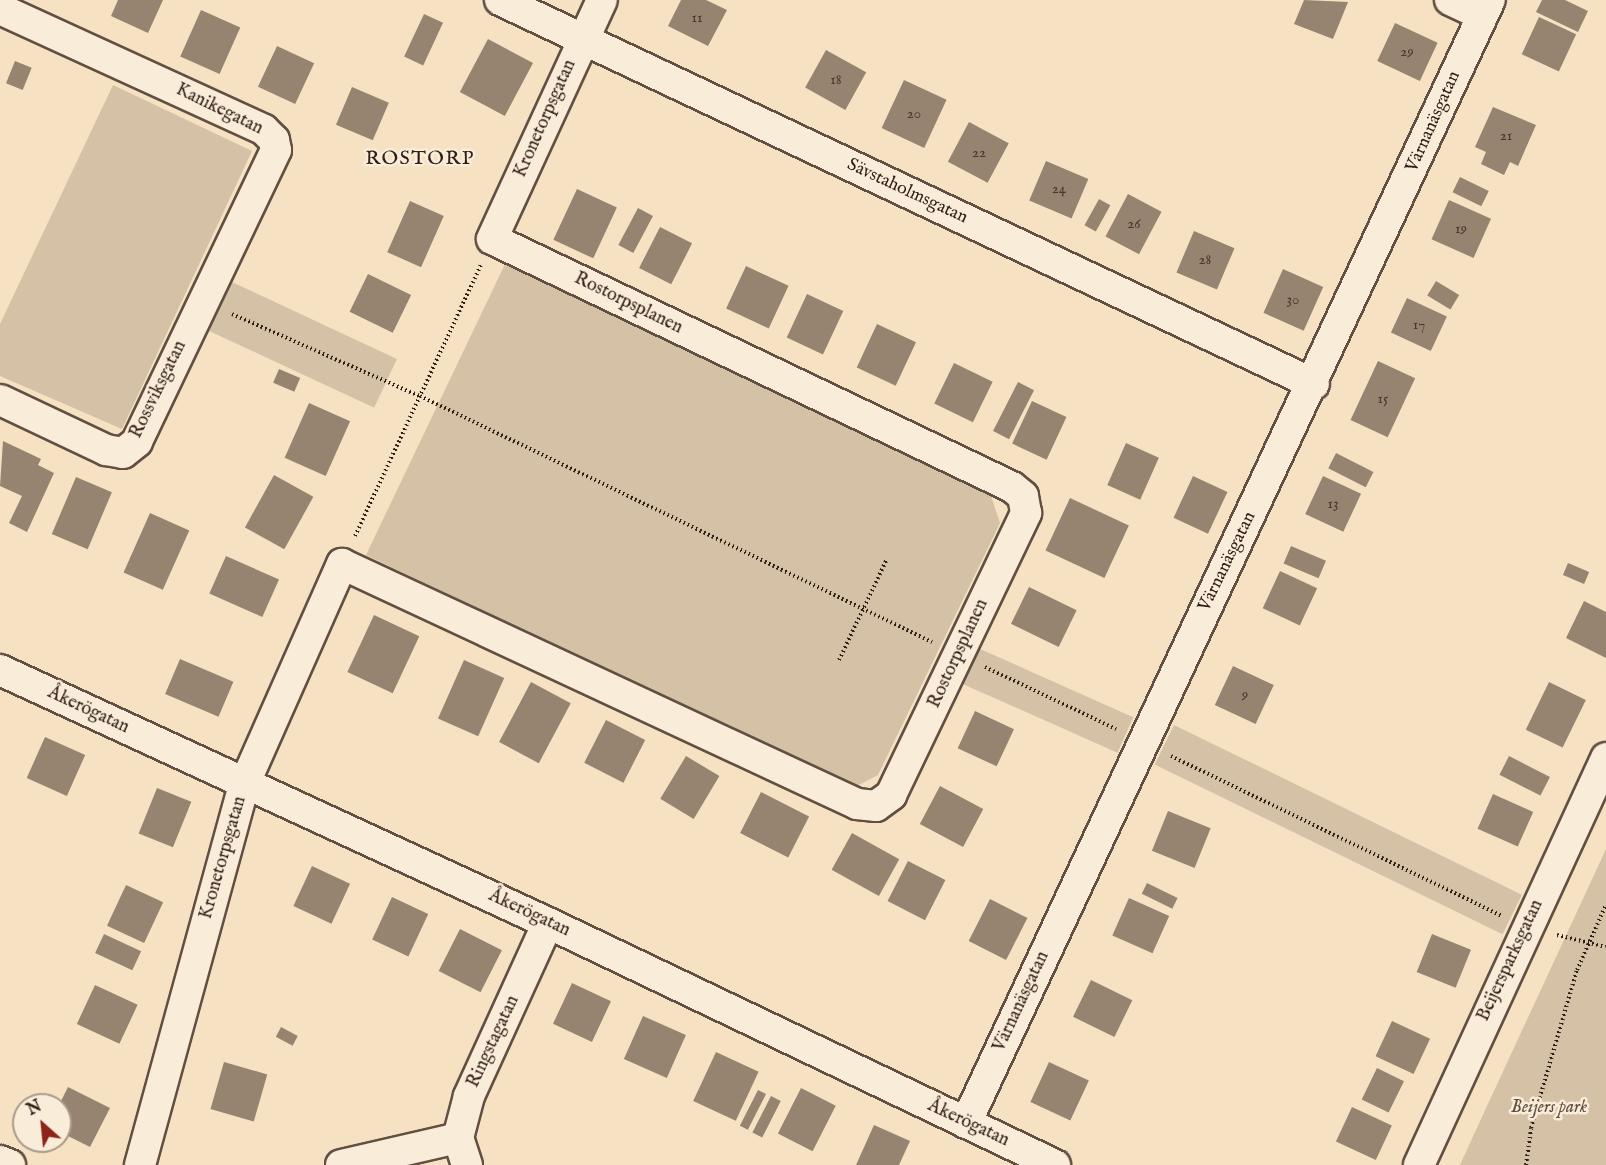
<!DOCTYPE html>
<html>
<head>
<meta charset="utf-8">
<style>
  body { margin:0 }
  #map { position:relative; width:1606px; height:1165px; overflow:hidden; background:#f6e2c3; font-family:"IM FELL English",serif }
  div>[style] { position:absolute }
  .green>* { inset:0; background:#d4c1a6; transform-origin:0 0 }
  .building>* { inset:0; background:#978470; transform-origin:0 0 }
  .path>* { height:4px; margin-top:-2px; transform-origin:0; background:repeating-linear-gradient(90deg,#301e16 0 1.5px,transparent 0 4.5px) }
  .roads { filter:drop-shadow(2px 0 #624f41) drop-shadow(-2px 0 #624f41) drop-shadow(0 2px #624f41) drop-shadow(0 -2px #624f41) }
  .minor>* { height:30px; margin:-15px; padding:0 15px; transform-origin:15px; border-radius:15px; background:#f9ecd8 }
  span { translate:-50% -50%; white-space:nowrap; text-align:center; line-height:1.15; -webkit-text-stroke:5px #f9ecd8; paint-order:stroke }
  .number-label { font-size:15px; color:#4a382c }
  .number-label span { -webkit-text-stroke-width:0 }
  .street-label { font-size:18px; color:#301e16 }
  .park-label { font-size:18px; color:#614f41; font-style:italic }
  .neighbourhood-label { font-size:20px; color:#301e16; letter-spacing:1.5px }
  .north { position:absolute; left:12px; top:1093px; width:60px; height:60px; box-sizing:border-box; background:#f9ecd8; border:2px solid #a99a8a; border-radius:50%; rotate:333deg; font-size:16px; font-weight:700; line-height:24px; text-align:center; color:#301e16 }
  .north::after { content:''; display:block; margin:auto; width:21px; height:27px; background:#8f2418; clip-path:polygon(50% 0,100% 100%,50% 72%,0 100%) }
</style>
</head>
<body>
<div id="map">
  <div class="green">
    <div style="clip-path:polygon(113px 85px,252px 151px,122px 429px,0 376px,0 324px)"></div>
    <div style="clip-path:polygon(507px 260px,988px 487px,1000px 523px,878px 775px,853px 788px,366px 555px)"></div>
    <div style="left:232px;top:282px;width:182px;height:54px;rotate:25deg"></div>
    <div style="left:978px;top:648px;width:170px;height:39px;rotate:24deg"></div>
    <div style="left:1174px;top:725px;width:387px;height:44px;rotate:26deg"></div>
    <div style="clip-path:polygon(1606px 849px,1606px 1165px,1460px 1165px,1475px 1132px)"></div>
  </div>
  <div class="building">
    <div style="clip-path:polygon(118px 0,163px 0,148px 33px,111px 16px)"></div>
    <div style="clip-path:polygon(681px 0,706px 0,727px 10px,708px 46px,668px 26px)"></div>
    <div style="clip-path:polygon(1304px 0,1348px 2px,1333px 39px,1294px 24px)"></div>
    <div style="clip-path:polygon(1542px 0,1565px 0,1588px 11px,1578px 32px,1536px 12px)"></div>
    <div style="left:201px;top:10px;width:43px;height:51px;rotate:24deg"></div>
    <div style="left:424px;top:14px;width:21px;height:47px;rotate:25deg"></div>
    <div style="left:1539px;top:17px;width:41px;height:41px;rotate:25deg"></div>
    <div style="left:1395px;top:23px;width:47px;height:42px;rotate:25deg"></div>
    <div style="left:488px;top:39px;width:51px;height:60px;rotate:28deg"></div>
    <div style="left:277px;top:46px;width:41px;height:45px;rotate:25deg"></div>
    <div style="left:826px;top:50px;width:46px;height:43px;rotate:29deg"></div>
    <div style="left:15px;top:61px;width:18px;height:24px;rotate:22deg"></div>
    <div style="left:904px;top:80px;width:47px;height:53px;rotate:25deg"></div>
    <div style="left:352px;top:87px;width:40px;height:41px;rotate:23deg"></div>
    <div style="clip-path:polygon(1493px 107px,1536px 125px,1518px 166px,1510px 162px,1504px 175px,1481px 164px,1486px 152px,1475px 147px)"></div>
    <div style="left:969px;top:122px;width:45px;height:45px;rotate:28deg"></div>
    <div style="left:1046px;top:161px;width:46px;height:43px;rotate:23deg"></div>
    <div style="left:1460px;top:177px;width:32px;height:17px;rotate:26deg"></div>
    <div style="left:577px;top:189px;width:44px;height:56px;rotate:25deg"></div>
    <div style="left:1128px;top:194px;width:38px;height:48px;rotate:28deg"></div>
    <div style="left:1099px;top:199px;width:13px;height:30px;rotate:29deg"></div>
    <div style="left:1449px;top:200px;width:46px;height:43px;rotate:24deg"></div>
    <div style="left:410px;top:201px;width:37px;height:56px;rotate:24deg"></div>
    <div style="left:638px;top:208px;width:17px;height:42px;rotate:28deg"></div>
    <div style="left:660px;top:227px;width:36px;height:46px;rotate:27deg"></div>
    <div style="left:1194px;top:231px;width:44px;height:45px;rotate:23deg"></div>
    <div style="left:746px;top:266px;width:47px;height:47px;rotate:25deg"></div>
    <div style="left:1283px;top:269px;width:44px;height:48px;rotate:24deg"></div>
    <div style="left:368px;top:274px;width:48px;height:42px;rotate:26deg"></div>
    <div style="left:1436px;top:281px;width:27px;height:17px;rotate:31deg"></div>
    <div style="left:807px;top:294px;width:40px;height:48px;rotate:25deg"></div>
    <div style="left:1407px;top:298px;width:44px;height:38px;rotate:25deg"></div>
    <div style="left:877px;top:324px;width:43px;height:48px;rotate:25deg"></div>
    <div style="left:1378px;top:361px;width:41px;height:65px;rotate:25deg"></div>
    <div style="left:954px;top:363px;width:43px;height:45px;rotate:26deg"></div>
    <div style="left:279px;top:369px;width:23px;height:15px;rotate:23deg"></div>
    <div style="left:1018px;top:382px;width:18px;height:55px;rotate:27deg"></div>
    <div style="left:1032px;top:401px;width:38px;height:47px;rotate:25deg"></div>
    <div style="left:309px;top:403px;width:45px;height:60px;rotate:24deg"></div>
    <div style="clip-path:polygon(3px 441px,41px 459px,38px 465px,54px 473px,27px 532px,9px 523px,22px 496px,0 486px)"></div>
    <div style="left:1126px;top:443px;width:36px;height:46px;rotate:24deg"></div>
    <div style="left:1336px;top:453px;width:42px;height:17px;rotate:27deg"></div>
    <div style="left:274px;top:475px;width:45px;height:60px;rotate:29deg"></div>
    <div style="left:1193px;top:476px;width:38px;height:46px;rotate:25deg"></div>
    <div style="left:1323px;top:476px;width:42px;height:42px;rotate:25deg"></div>
    <div style="left:76px;top:477px;width:39px;height:62px;rotate:23deg"></div>
    <div style="left:1070px;top:498px;width:65px;height:58px;rotate:25deg"></div>
    <div style="left:150px;top:513px;width:43px;height:65px;rotate:24deg"></div>
    <div style="left:1291px;top:546px;width:38px;height:19px;rotate:23deg"></div>
    <div style="left:226px;top:556px;width:58px;height:41px;rotate:24deg"></div>
    <div style="left:1568px;top:563px;width:23px;height:13px;rotate:23deg"></div>
    <div style="left:1280px;top:571px;width:41px;height:41px;rotate:25deg"></div>
    <div style="left:1029px;top:587px;width:53px;height:41px;rotate:26deg"></div>
    <div style="clip-path:polygon(1584px 601px,1606px 612px,1606px 658px,1566px 638px)"></div>
    <div style="left:374px;top:615px;width:50px;height:63px;rotate:25deg"></div>
    <div style="left:180px;top:659px;width:58px;height:38px;rotate:23deg"></div>
    <div style="left:464px;top:660px;width:44px;height:64px;rotate:24deg"></div>
    <div style="left:1233px;top:666px;width:45px;height:43px;rotate:25deg"></div>
    <div style="left:531px;top:682px;width:45px;height:68px;rotate:28deg"></div>
    <div style="left:1549px;top:682px;width:41px;height:53px;rotate:26deg"></div>
    <div style="left:975px;top:711px;width:43px;height:41px;rotate:25deg"></div>
    <div style="left:606px;top:720px;width:44px;height:48px;rotate:27deg"></div>
    <div style="left:45px;top:737px;width:44px;height:45px;rotate:24deg"></div>
    <div style="left:686px;top:756px;width:39px;height:50px;rotate:31deg"></div>
    <div style="left:1509px;top:756px;width:46px;height:21px;rotate:27deg"></div>
    <div style="left:940px;top:786px;width:49px;height:43px;rotate:28deg"></div>
    <div style="left:157px;top:788px;width:37px;height:49px;rotate:22deg"></div>
    <div style="left:761px;top:792px;width:54px;height:46px;rotate:27deg"></div>
    <div style="left:1493px;top:794px;width:44px;height:38px;rotate:24deg"></div>
    <div style="left:1168px;top:811px;width:46px;height:43px;rotate:22deg"></div>
    <div style="left:852px;top:833px;width:54px;height:42px;rotate:29deg"></div>
    <div style="left:908px;top:861px;width:42px;height:45px;rotate:27deg"></div>
    <div style="left:312px;top:866px;width:42px;height:44px;rotate:25deg"></div>
    <div style="left:1147px;top:883px;width:34px;height:12px;rotate:26deg"></div>
    <div style="left:126px;top:885px;width:41px;height:45px;rotate:25deg"></div>
    <div style="left:392px;top:897px;width:40px;height:47px;rotate:25deg"></div>
    <div style="left:1129px;top:898px;width:44px;height:41px;rotate:24deg"></div>
    <div style="left:990px;top:899px;width:42px;height:47px;rotate:27deg"></div>
    <div style="left:460px;top:929px;width:47px;height:47px;rotate:27deg"></div>
    <div style="left:104px;top:934px;width:41px;height:21px;rotate:25deg"></div>
    <div style="left:1432px;top:934px;width:42px;height:41px;rotate:22deg"></div>
    <div style="left:1091px;top:980px;width:46px;height:41px;rotate:26deg"></div>
    <div style="left:572px;top:983px;width:43px;height:45px;rotate:25deg"></div>
    <div style="left:95px;top:985px;width:47px;height:43px;rotate:25deg"></div>
    <div style="left:643px;top:1016px;width:47px;height:47px;rotate:24deg"></div>
    <div style="left:1392px;top:1021px;width:42px;height:39px;rotate:25deg"></div>
    <div style="left:281px;top:1027px;width:19px;height:11px;rotate:28deg"></div>
    <div style="left:716px;top:1052px;width:47px;height:54px;rotate:25deg"></div>
    <div style="left:224px;top:1062px;width:45px;height:49px;rotate:16deg"></div>
    <div style="left:1049px;top:1062px;width:44px;height:44px;rotate:25deg"></div>
    <div style="left:1377px;top:1068px;width:30px;height:35px;rotate:26deg"></div>
    <div style="clip-path:polygon(68px 1087px,110px 1108px,90px 1147px,60px 1132px,59px 1105px)"></div>
    <div style="left:801px;top:1088px;width:39px;height:51px;rotate:27deg"></div>
    <div style="left:758px;top:1090px;width:9px;height:40px;rotate:27deg"></div>
    <div style="left:771px;top:1096px;width:11px;height:41px;rotate:27deg"></div>
    <div style="left:1352px;top:1107px;width:44px;height:38px;rotate:25deg"></div>
    <div style="clip-path:polygon(874px 1125px,910px 1141px,899px 1165px,856px 1165px)"></div>
  </div>
  <div class="path">
    <div style="left:232px;top:314px;width:205px;rotate:23.6deg"></div>
    <div style="left:420px;top:396px;width:568px;rotate:25.66deg"></div>
    <div style="left:355px;top:536px;width:299px;rotate:-65.1deg"></div>
    <div style="left:839px;top:660px;width:110px;rotate:-64.6deg"></div>
    <div style="left:985px;top:667px;width:145px;rotate:25.3deg"></div>
    <div style="left:1171px;top:756px;width:368px;rotate:25.8deg"></div>
    <div style="left:1557px;top:935px;width:50px;rotate:13.8deg"></div>
    <div style="left:1526px;top:1165px;width:37px;rotate:-82deg"></div>
    <div style="left:1531px;top:1128px;width:165px;rotate:-73.8deg"></div>
    <div style="left:1577px;top:970px;width:71px;rotate:-66deg"></div>
  </div>
  <div class="roads">
    <div class="minor">
      <div style="left:500px;top:0;width:900px;rotate:25.26deg"></div>
      <div style="left:1450px;top:0;width:35px;rotate:25deg"></div>
      <div style="left:0;top:9px;width:290px;rotate:24.6deg"></div>
      <div style="left:264px;top:130px;width:14px;rotate:45deg"></div>
      <div style="left:274px;top:140px;width:10px;rotate:79deg"></div>
      <div style="left:276px;top:150px;width:323px;rotate:115.5deg"></div>
      <div style="left:137px;top:442px;width:18px;rotate:142deg"></div>
      <div style="left:123px;top:453px;width:17px;rotate:-170deg"></div>
      <div style="left:106px;top:450px;width:117px;rotate:-154.7deg"></div>
      <div style="left:0;top:670px;width:604px;rotate:24.78deg"></div>
      <div style="left:548px;top:923px;width:562px;rotate:25.52deg"></div>
      <div style="left:966px;top:1123px;width:1239px;rotate:-64.99deg"></div>
      <div style="left:0;top:1161px;width:11px;rotate:22deg"></div>
      <div style="left:140px;top:1165px;width:394px;rotate:-74.7deg"></div>
      <div style="left:244px;top:785px;width:242px;rotate:-66.1deg"></div>
      <div style="left:342px;top:564px;width:568px;rotate:24.99deg"></div>
      <div style="left:857px;top:804px;width:19px;rotate:6deg"></div>
      <div style="left:876px;top:806px;width:19px;rotate:-36deg"></div>
      <div style="left:891px;top:795px;width:313px;rotate:-64.4deg"></div>
      <div style="left:1026px;top:513px;width:17px;rotate:-100deg"></div>
      <div style="left:1023px;top:496px;width:14px;rotate:-141deg"></div>
      <div style="left:1012px;top:487px;width:576px;rotate:-154.5deg"></div>
      <div style="left:492px;top:239px;width:263px;rotate:-65.3deg"></div>
      <div style="left:341px;top:1165px;width:120px;rotate:-13deg"></div>
      <div style="left:467px;top:1165px;width:28px;rotate:-108deg"></div>
      <div style="left:458px;top:1138px;width:43px;rotate:-75.3deg"></div>
      <div style="left:469px;top:1096px;width:190px;rotate:-65.5deg"></div>
      <div style="left:1419px;top:1165px;width:448px;rotate:-65.3deg"></div>
    </div>
  </div>
  <div class="number-label">
    <span style="left:697px;top:18px">11</span>
    <span style="left:1407px;top:52px">29</span>
    <span style="left:836px;top:80px">18</span>
    <span style="left:914px;top:114px">20</span>
    <span style="left:1506px;top:136px">21</span>
    <span style="left:979px;top:153px">22</span>
    <span style="left:1059px;top:189px">24</span>
    <span style="left:1134px;top:224px">26</span>
    <span style="left:1461px;top:229px">19</span>
    <span style="left:1205px;top:260px">28</span>
    <span style="left:1293px;top:300px">30</span>
    <span style="left:1419px;top:325px">17</span>
    <span style="left:1383px;top:399px">15</span>
    <span style="left:1333px;top:504px">13</span>
    <span style="left:1245px;top:695px">9</span>
  </div>
  <div class="street-label">
    <span style="left:219px;top:110px;rotate:26deg">Kanikegatan</span>
    <span style="left:546px;top:119px;rotate:-66deg">Kronetorpsgatan</span>
    <span style="left:1434px;top:122px;rotate:-66deg">Värnanäsgatan</span>
    <span style="left:907px;top:192px;rotate:25deg">Sävstaholmsgatan</span>
    <span style="left:628px;top:304px;rotate:26deg">Rostorpsplanen</span>
    <span style="left:159px;top:390px;rotate:-64deg">Rossviksgatan</span>
    <span style="left:1228px;top:562px;rotate:-64deg">Värnanäsgatan</span>
    <span style="left:959px;top:654px;rotate:-65deg">Rostorpsplanen</span>
    <span style="left:88px;top:711px;rotate:25deg">Åkerögatan</span>
    <span style="left:224px;top:858px;rotate:-74deg">Kronetorpsgatan</span>
    <span style="left:529px;top:914px;rotate:25deg">Åkerögatan</span>
    <span style="left:1511px;top:961px;rotate:-65deg">Beijersparksgatan</span>
    <span style="left:1022px;top:1002px;rotate:-65deg">Värnanäsgatan</span>
    <span style="left:494px;top:1042px;rotate:-65deg">Ringstagatan</span>
    <span style="left:968px;top:1124px;rotate:25deg">Åkerögatan</span>
  </div>
  <div class="park-label">
    <span style="left:1549px;top:1108px">Beijers park</span>
  </div>
  <div class="neighbourhood-label">
    <span style="left:420px;top:158px">ROSTORP</span>
  </div>
  <div class="north">N</div>
</div>
</body>
</html>
